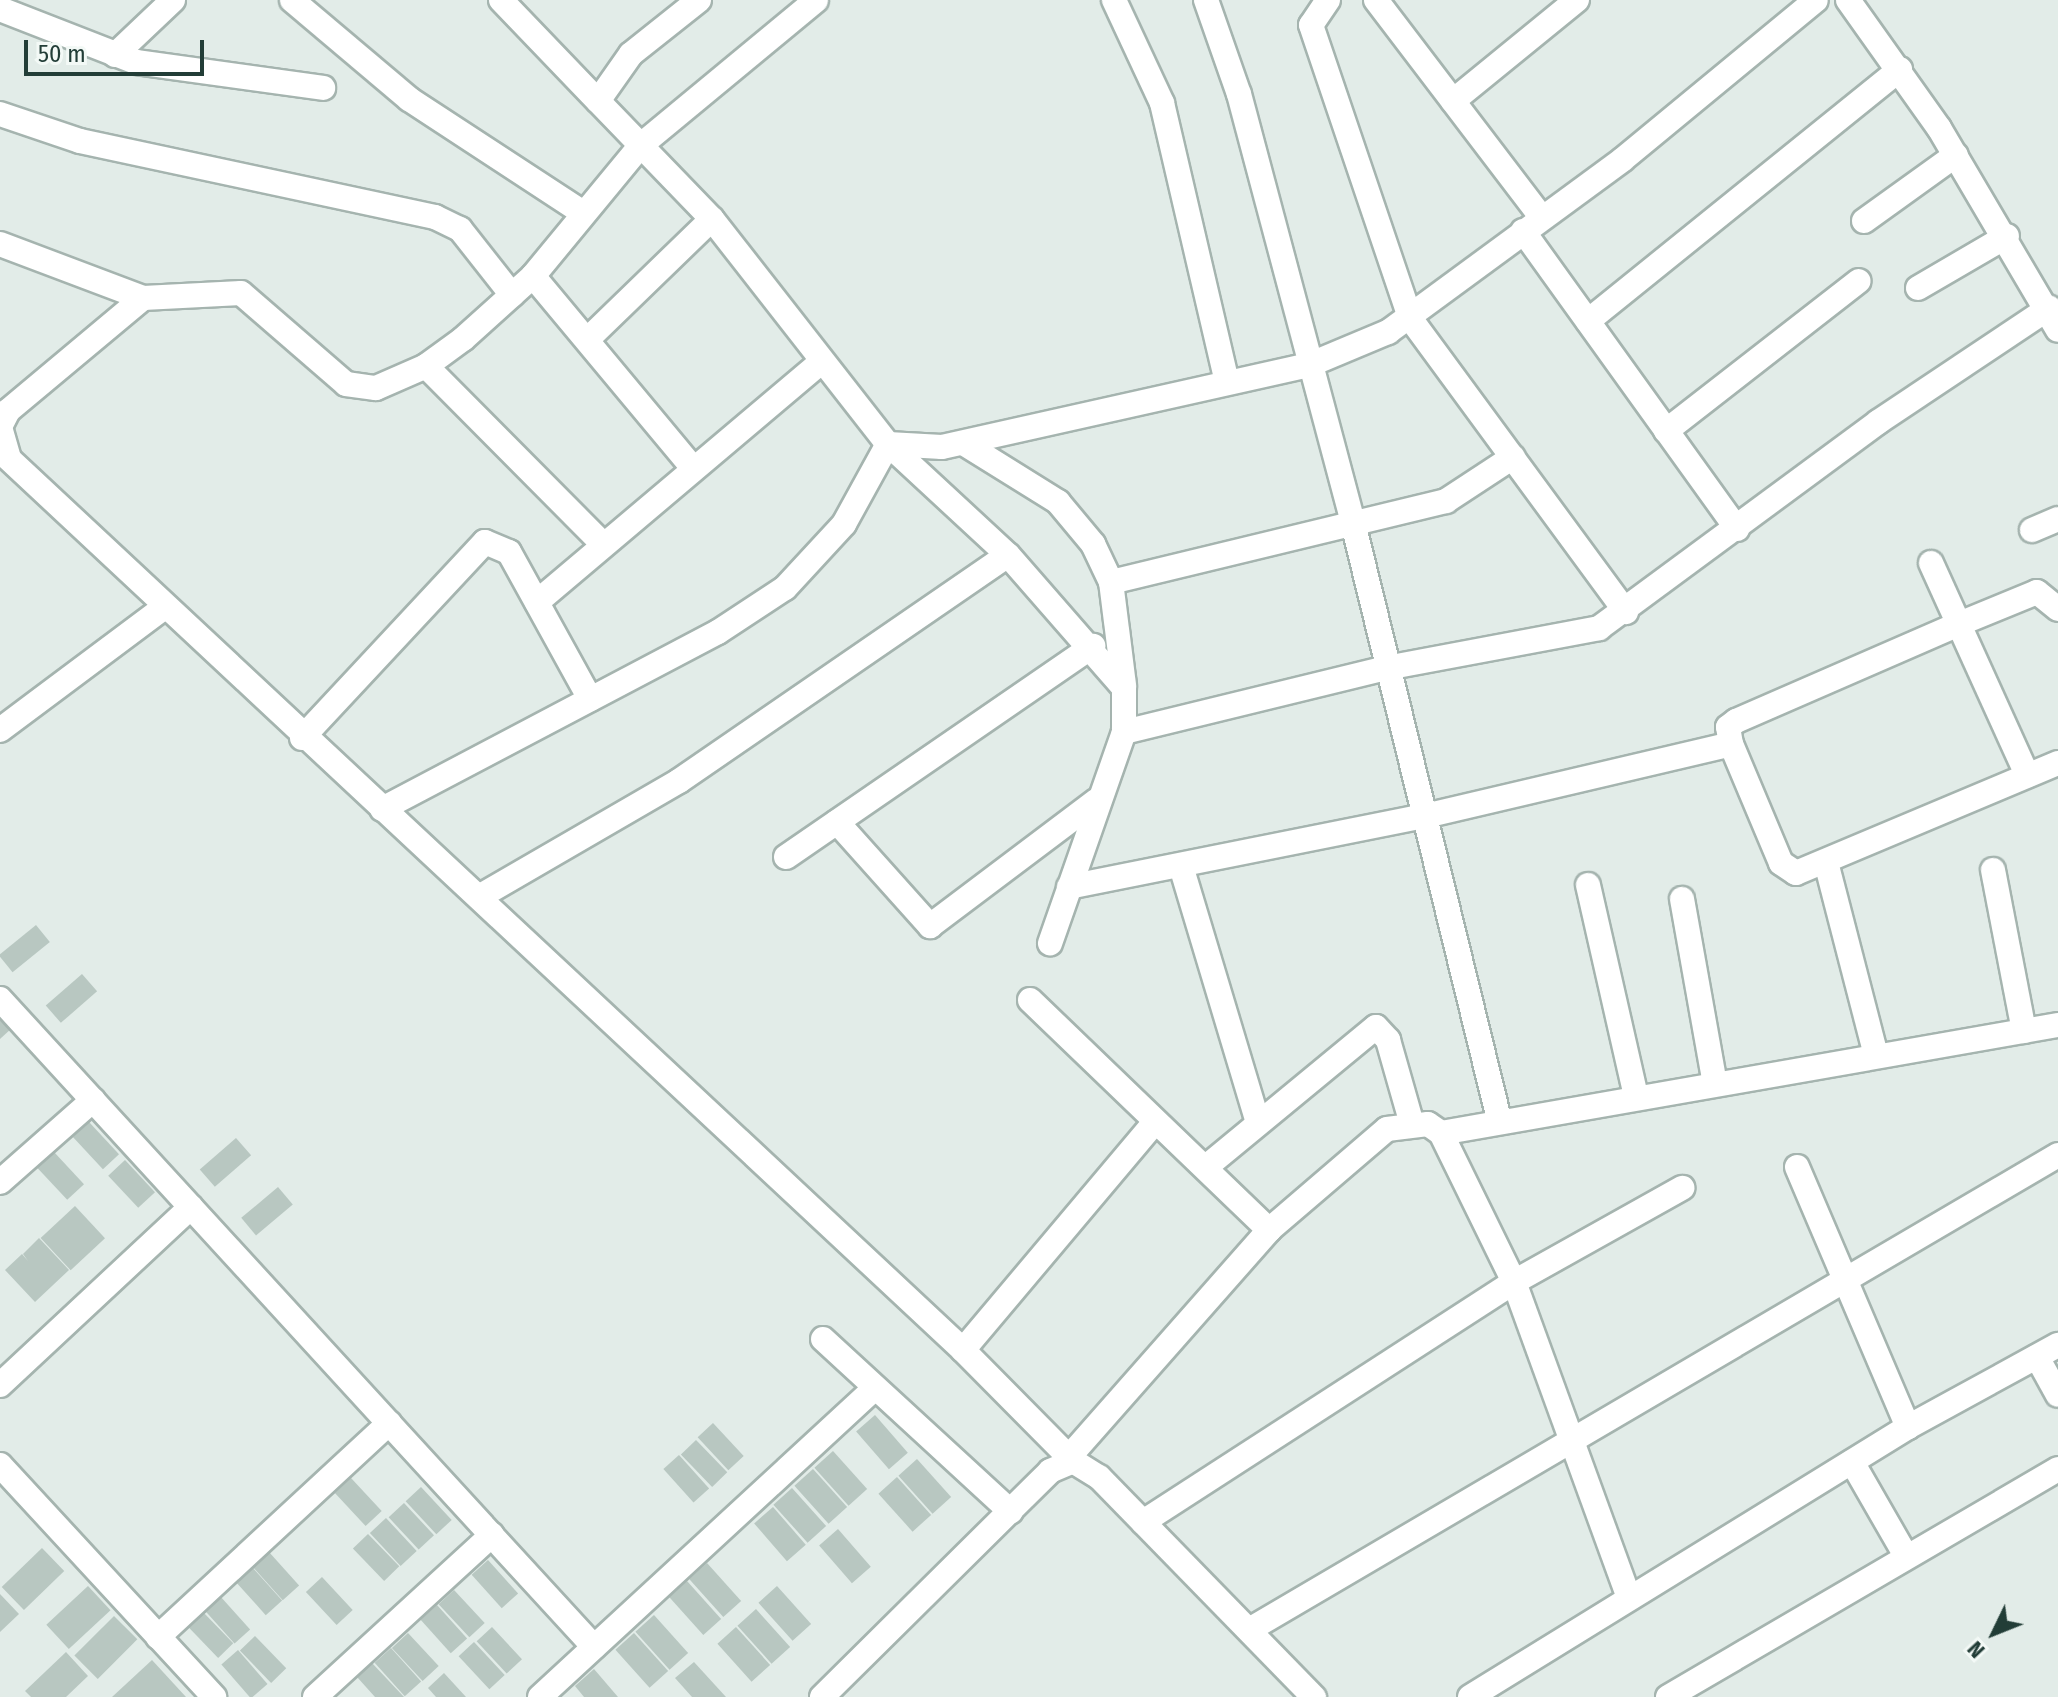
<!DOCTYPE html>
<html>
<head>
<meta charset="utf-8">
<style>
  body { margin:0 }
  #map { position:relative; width:2058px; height:1697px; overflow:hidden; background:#e2ece8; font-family:"Fira Sans Condensed",sans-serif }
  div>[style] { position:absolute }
  .building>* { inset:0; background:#b8c7c1; transform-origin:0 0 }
  .roads { filter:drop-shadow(2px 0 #a5b4af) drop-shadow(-2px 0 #a5b4af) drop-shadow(0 2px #a5b4af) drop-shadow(0 -2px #a5b4af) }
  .minor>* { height:24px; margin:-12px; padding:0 12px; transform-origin:12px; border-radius:12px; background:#fff }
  span { translate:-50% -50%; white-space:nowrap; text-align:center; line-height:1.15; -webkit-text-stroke:6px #f3f9f6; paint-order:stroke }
  .north { position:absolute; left:1954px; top:1593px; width:80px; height:80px; -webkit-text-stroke:6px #f3f9f6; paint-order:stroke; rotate:227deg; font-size:22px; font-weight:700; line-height:32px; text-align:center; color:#223d37 }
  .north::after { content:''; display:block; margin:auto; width:28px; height:36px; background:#223d37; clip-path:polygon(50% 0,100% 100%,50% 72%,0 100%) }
  .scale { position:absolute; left:24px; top:40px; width:180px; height:36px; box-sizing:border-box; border:4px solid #223d37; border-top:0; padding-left:10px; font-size:24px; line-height:28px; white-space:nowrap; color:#223d37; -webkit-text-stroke:6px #f3f9f6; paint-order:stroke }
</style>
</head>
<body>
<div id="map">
  <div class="building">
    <div style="left:36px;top:925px;width:22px;height:48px;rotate:51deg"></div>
    <div style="left:82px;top:974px;width:23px;height:48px;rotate:49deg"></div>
    <div style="clip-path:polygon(0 1015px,12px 1028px,0 1039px)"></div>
    <div style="left:89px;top:1122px;width:44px;height:22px;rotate:47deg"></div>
    <div style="left:236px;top:1138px;width:23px;height:48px;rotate:49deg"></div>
    <div style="left:54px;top:1152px;width:44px;height:23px;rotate:47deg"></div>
    <div style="left:125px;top:1160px;width:44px;height:23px;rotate:47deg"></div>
    <div style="left:278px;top:1187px;width:23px;height:48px;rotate:50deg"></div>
    <div style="left:75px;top:1206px;width:44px;height:47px;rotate:47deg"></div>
    <div style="clip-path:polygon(39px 1238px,69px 1270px,35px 1302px,5px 1270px,22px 1254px,28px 1261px,23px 1254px)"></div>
    <div style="left:875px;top:1415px;width:50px;height:25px;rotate:49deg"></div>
    <div style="left:713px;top:1423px;width:45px;height:21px;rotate:47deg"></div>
    <div style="left:696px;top:1440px;width:45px;height:21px;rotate:46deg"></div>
    <div style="left:833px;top:1451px;width:51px;height:25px;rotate:48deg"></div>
    <div style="left:679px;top:1455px;width:45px;height:21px;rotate:48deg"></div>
    <div style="left:917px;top:1459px;width:51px;height:25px;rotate:48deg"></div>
    <div style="left:813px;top:1469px;width:51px;height:25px;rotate:48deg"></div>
    <div style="left:897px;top:1477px;width:51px;height:25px;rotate:48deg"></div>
    <div style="left:351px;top:1478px;width:45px;height:22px;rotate:47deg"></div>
    <div style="left:421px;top:1487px;width:45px;height:21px;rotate:47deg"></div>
    <div style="left:792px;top:1488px;width:51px;height:25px;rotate:48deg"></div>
    <div style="left:404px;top:1503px;width:44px;height:21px;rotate:47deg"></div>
    <div style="left:773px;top:1507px;width:50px;height:25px;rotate:49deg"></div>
    <div style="left:386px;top:1518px;width:45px;height:22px;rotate:47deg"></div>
    <div style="left:838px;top:1529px;width:50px;height:25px;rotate:49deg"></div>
    <div style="left:368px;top:1534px;width:45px;height:21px;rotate:46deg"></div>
    <div style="left:42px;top:1548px;width:32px;height:56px;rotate:46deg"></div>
    <div style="left:269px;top:1552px;width:45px;height:22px;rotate:48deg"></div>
    <div style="left:488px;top:1560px;width:45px;height:22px;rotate:48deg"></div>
    <div style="left:707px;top:1563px;width:51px;height:24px;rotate:48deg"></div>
    <div style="left:252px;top:1567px;width:45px;height:22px;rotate:48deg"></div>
    <div style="left:322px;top:1577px;width:45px;height:22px;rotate:47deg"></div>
    <div style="left:687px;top:1581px;width:51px;height:24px;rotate:48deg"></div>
    <div style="left:88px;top:1586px;width:33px;height:57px;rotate:47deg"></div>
    <div style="left:777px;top:1586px;width:51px;height:25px;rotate:48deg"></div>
    <div style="left:454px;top:1590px;width:45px;height:21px;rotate:47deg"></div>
    <div style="clip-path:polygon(0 1594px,19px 1614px,0 1632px)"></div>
    <div style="left:220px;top:1596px;width:45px;height:21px;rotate:48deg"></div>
    <div style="left:437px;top:1605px;width:45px;height:22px;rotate:48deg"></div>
    <div style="left:756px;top:1609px;width:51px;height:25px;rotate:48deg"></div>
    <div style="left:202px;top:1611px;width:45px;height:21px;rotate:46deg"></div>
    <div style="left:654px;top:1615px;width:51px;height:25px;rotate:48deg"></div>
    <div style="left:114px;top:1616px;width:33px;height:56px;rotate:45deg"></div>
    <div style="left:492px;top:1627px;width:44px;height:21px;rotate:47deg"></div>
    <div style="left:736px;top:1627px;width:51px;height:25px;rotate:48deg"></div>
    <div style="left:408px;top:1633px;width:45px;height:22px;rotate:47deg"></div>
    <div style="left:634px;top:1633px;width:51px;height:25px;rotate:48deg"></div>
    <div style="left:255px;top:1636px;width:45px;height:21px;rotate:46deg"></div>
    <div style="left:474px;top:1642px;width:45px;height:21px;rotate:47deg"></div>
    <div style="left:391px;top:1648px;width:45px;height:22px;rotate:48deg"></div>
    <div style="left:238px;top:1650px;width:45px;height:22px;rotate:49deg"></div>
    <div style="clip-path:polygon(66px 1652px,88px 1676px,66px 1697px,31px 1697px,25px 1691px)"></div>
    <div style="clip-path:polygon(152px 1660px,186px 1697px,112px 1697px)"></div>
    <div style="clip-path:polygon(694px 1662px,726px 1697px,692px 1697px,675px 1678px)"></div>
    <div style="clip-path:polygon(372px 1663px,404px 1697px,375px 1697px,357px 1677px)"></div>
    <div style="clip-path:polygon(594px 1669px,618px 1697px,584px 1697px,575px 1686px)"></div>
    <div style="clip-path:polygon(444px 1673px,466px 1697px,436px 1697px,428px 1688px)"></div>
  </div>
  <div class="roads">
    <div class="minor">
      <div style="left:292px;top:0;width:153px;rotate:40.2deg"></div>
      <div style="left:409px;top:99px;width:207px;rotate:33.2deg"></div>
      <div style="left:501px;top:0;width:140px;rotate:46.2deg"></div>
      <div style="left:699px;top:0;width:87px;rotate:141.5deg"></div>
      <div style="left:631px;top:54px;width:57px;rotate:125.1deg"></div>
      <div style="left:598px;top:101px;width:164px;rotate:46deg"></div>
      <div style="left:712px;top:219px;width:286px;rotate:52deg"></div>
      <div style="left:888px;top:444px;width:54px;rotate:3.2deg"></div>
      <div style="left:942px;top:447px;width:376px;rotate:-12.6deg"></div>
      <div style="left:1309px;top:365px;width:86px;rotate:-22.7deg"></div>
      <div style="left:1388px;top:332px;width:290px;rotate:-36.3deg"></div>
      <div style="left:1622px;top:160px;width:251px;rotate:-39.5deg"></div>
      <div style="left:1114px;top:0;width:114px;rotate:65deg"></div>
      <div style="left:1162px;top:103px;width:287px;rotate:76.9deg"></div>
      <div style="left:1206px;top:0;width:100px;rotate:70.7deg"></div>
      <div style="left:1239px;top:94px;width:444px;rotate:75.1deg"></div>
      <div style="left:1353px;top:523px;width:614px;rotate:76.24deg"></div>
      <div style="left:1328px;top:0;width:30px;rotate:124deg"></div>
      <div style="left:1311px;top:25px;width:309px;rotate:71.3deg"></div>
      <div style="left:1410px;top:318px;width:365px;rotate:53.7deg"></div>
      <div style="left:1376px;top:0;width:274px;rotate:52.7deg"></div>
      <div style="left:1848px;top:0;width:157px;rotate:54.6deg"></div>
      <div style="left:1939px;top:128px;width:234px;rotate:59.5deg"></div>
      <div style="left:0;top:9px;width:146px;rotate:21.3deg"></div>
      <div style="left:136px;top:62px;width:189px;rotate:7.9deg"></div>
      <div style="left:115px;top:55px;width:80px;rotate:-43.5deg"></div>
      <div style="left:1453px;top:101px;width:160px;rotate:-39.2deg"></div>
      <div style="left:0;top:114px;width:84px;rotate:18.6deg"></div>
      <div style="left:80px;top:141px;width:363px;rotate:12.1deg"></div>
      <div style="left:435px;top:217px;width:28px;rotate:26deg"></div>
      <div style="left:460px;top:229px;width:84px;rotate:51.8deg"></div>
      <div style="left:1864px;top:221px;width:113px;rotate:-35.7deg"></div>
      <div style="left:1523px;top:231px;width:367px;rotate:54.3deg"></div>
      <div style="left:0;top:244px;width:153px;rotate:20.7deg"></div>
      <div style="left:143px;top:298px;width:98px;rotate:-2.9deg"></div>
      <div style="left:241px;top:293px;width:139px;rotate:40.9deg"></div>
      <div style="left:346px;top:384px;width:30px;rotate:8deg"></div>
      <div style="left:376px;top:388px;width:55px;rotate:-23.7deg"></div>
      <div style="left:426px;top:366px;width:46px;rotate:-36.1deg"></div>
      <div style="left:463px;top:339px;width:94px;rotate:-42deg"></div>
      <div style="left:533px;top:276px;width:170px;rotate:-50.5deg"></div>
      <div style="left:641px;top:145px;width:227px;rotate:-39.6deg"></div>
      <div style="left:533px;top:276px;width:250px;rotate:50.2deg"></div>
      <div style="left:1918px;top:288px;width:103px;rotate:-30.3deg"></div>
      <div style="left:143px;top:298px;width:176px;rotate:140.1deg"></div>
      <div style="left:8px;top:411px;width:18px;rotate:117deg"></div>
      <div style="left:0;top:427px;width:33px;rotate:74deg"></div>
      <div style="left:9px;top:459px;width:1305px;rotate:43.04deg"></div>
      <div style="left:963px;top:1350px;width:156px;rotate:45.3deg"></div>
      <div style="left:1588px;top:321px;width:401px;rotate:-38.9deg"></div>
      <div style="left:589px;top:338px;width:171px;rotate:-44.1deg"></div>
      <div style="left:426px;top:366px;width:252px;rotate:45.2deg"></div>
      <div style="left:1666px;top:431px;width:244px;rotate:-37.9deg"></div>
      <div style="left:965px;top:444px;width:110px;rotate:31.9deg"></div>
      <div style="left:1058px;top:502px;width:55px;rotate:50.2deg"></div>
      <div style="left:1093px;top:544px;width:42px;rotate:64.7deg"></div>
      <div style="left:1111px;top:582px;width:104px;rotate:82.8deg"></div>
      <div style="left:2032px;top:530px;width:28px;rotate:-23deg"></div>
      <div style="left:1931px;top:563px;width:233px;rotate:65.6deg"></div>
      <div style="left:1111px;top:582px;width:345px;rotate:-13.6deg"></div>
      <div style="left:1446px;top:501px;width:80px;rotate:-33.3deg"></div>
      <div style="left:537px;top:602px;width:369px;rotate:-40.2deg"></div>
      <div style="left:0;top:730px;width:204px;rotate:-36.8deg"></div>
      <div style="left:1124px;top:732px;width:270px;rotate:-13.7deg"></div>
      <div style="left:1386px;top:668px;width:217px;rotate:-10.6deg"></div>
      <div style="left:1599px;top:628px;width:347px;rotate:-36.4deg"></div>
      <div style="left:1878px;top:422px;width:206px;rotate:-33.7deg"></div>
      <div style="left:302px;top:738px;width:268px;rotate:-47deg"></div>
      <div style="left:485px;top:542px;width:26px;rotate:23deg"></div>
      <div style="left:509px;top:552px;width:168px;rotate:61.1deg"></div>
      <div style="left:1731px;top:744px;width:17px;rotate:-100deg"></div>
      <div style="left:1728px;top:727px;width:10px;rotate:-37deg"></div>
      <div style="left:1736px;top:721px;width:243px;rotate:-23.5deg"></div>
      <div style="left:1959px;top:624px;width:84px;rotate:-22.3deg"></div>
      <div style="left:2037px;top:592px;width:27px;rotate:39deg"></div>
      <div style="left:382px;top:809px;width:380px;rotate:-27.8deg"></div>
      <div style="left:718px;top:632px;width:80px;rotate:-33.3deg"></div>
      <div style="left:785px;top:588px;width:87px;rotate:-47.3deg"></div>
      <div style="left:844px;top:524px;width:91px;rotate:-61.2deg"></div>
      <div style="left:888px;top:444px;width:163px;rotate:42.8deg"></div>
      <div style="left:1008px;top:555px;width:176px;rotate:48.9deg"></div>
      <div style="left:1124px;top:688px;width:44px;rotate:90deg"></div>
      <div style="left:1124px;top:732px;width:224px;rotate:109.3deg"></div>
      <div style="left:837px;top:822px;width:140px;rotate:48.2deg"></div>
      <div style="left:930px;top:926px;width:208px;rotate:-37deg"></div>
      <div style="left:786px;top:857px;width:373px;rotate:-34.5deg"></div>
      <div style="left:1826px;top:862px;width:200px;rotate:75.5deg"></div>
      <div style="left:1181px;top:866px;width:265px;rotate:73.3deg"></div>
      <div style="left:1993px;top:870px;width:164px;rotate:79.1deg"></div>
      <div style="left:1588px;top:885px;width:216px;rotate:77.2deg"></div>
      <div style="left:1069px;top:887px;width:363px;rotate:-11.3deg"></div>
      <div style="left:1425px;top:816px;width:314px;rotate:-13.2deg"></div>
      <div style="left:1731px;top:744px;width:129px;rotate:67.2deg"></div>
      <div style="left:1781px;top:863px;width:18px;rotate:34deg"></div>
      <div style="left:1796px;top:873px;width:284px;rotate:-22.8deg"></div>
      <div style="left:479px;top:897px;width:231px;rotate:-30.1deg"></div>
      <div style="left:679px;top:781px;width:399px;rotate:-34.5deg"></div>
      <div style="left:1682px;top:899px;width:188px;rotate:79.9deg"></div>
      <div style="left:0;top:999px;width:879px;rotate:47.49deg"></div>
      <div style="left:1030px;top:1000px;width:332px;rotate:43.9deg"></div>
      <div style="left:1441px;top:1133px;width:626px;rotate:-9.93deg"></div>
      <div style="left:1206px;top:1167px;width:220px;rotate:-39.5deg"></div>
      <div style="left:1376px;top:1027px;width:18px;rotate:47deg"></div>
      <div style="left:1388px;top:1040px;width:84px;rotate:74.1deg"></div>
      <div style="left:1797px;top:1167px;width:283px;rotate:66.9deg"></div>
      <div style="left:0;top:1182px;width:124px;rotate:-41.4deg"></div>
      <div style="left:823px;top:1339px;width:255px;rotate:42.6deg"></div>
      <div style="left:963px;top:1350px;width:297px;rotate:-49.9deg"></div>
      <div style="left:2037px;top:1357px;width:43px;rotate:61.1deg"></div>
      <div style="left:0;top:1385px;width:261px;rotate:-43deg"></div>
      <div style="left:1069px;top:1457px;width:303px;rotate:-48.6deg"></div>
      <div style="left:1269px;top:1230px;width:155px;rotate:-40.6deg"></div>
      <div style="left:1387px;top:1129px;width:41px;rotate:-7deg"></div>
      <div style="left:1428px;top:1124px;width:16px;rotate:35deg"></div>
      <div style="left:1441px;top:1133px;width:166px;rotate:63.9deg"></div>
      <div style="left:1514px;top:1282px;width:333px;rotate:70deg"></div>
      <div style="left:1852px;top:1462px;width:108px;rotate:60.1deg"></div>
      <div style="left:0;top:1465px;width:316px;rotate:47.3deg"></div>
      <div style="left:1143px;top:1522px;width:442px;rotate:-32.9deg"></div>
      <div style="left:1514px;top:1282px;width:193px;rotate:-29.2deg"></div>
      <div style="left:1249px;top:1630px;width:938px;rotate:-30.42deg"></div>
      <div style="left:158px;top:1637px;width:315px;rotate:-42.8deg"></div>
      <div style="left:315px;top:1697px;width:240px;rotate:-42.5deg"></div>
      <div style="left:540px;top:1697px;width:456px;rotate:-42.7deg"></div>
      <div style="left:822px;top:1697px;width:321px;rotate:-44.7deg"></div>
      <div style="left:1050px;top:1471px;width:25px;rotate:-23deg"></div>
      <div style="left:1073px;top:1461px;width:31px;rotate:32deg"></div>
      <div style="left:1099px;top:1477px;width:308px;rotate:45.7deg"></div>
      <div style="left:1470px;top:1697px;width:515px;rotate:-31.65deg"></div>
      <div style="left:1908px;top:1427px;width:171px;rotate:-28.7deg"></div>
      <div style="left:1668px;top:1697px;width:452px;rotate:-30.3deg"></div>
    </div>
  </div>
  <div class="north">N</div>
  <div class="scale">50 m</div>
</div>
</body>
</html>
